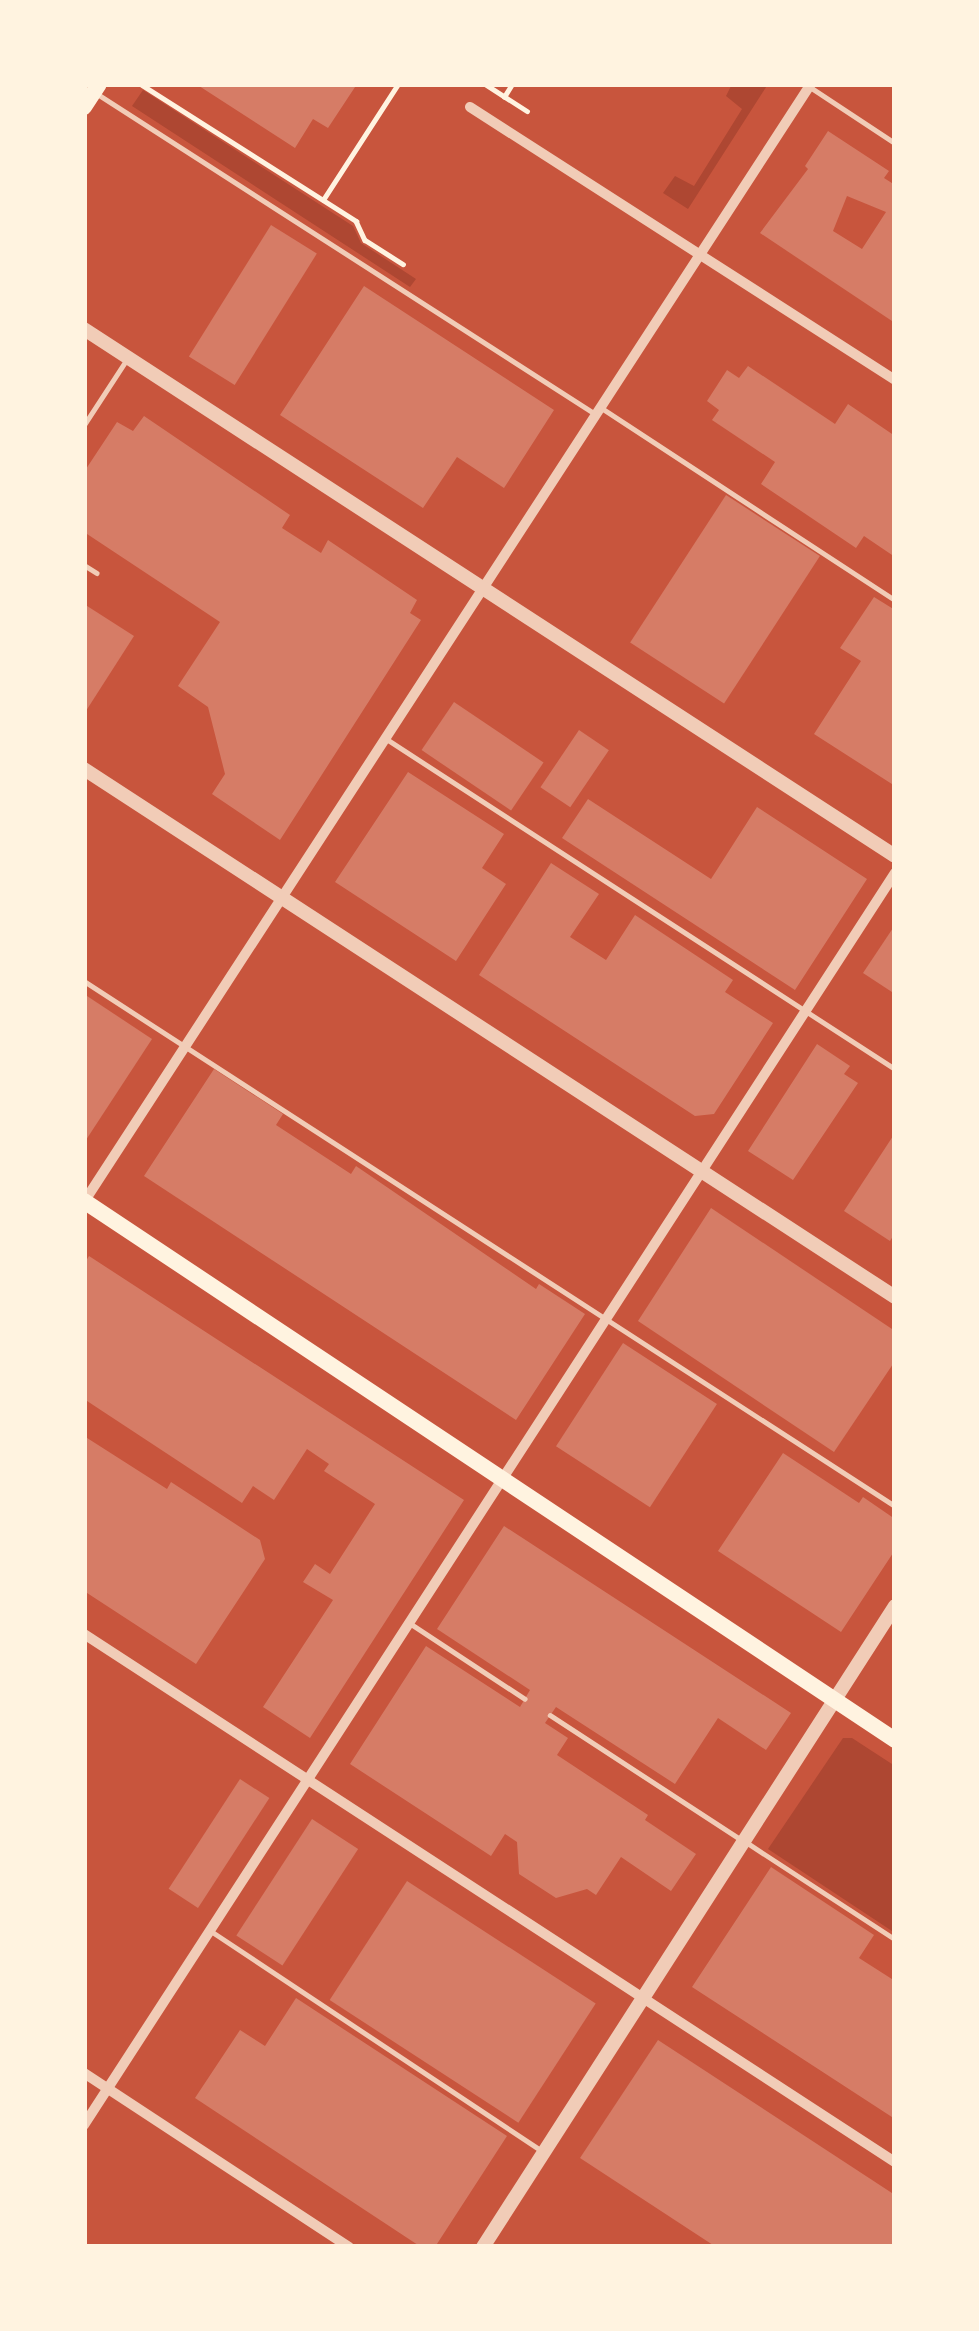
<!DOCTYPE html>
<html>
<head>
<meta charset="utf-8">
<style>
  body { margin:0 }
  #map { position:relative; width:979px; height:2331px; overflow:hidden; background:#c8553d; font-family:"Roboto Serif",serif }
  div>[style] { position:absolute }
  .green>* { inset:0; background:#ae4732 }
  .building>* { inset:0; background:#d67c66; transform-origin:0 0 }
  .path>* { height:4.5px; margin:-2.25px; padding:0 2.25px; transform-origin:2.25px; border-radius:2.25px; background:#fff3e0 }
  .service>* { height:4.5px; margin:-2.25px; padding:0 2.25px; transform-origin:2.25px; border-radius:2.25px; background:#f1ccb7 }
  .minor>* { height:10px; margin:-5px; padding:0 5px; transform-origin:5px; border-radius:5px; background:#f1ccb7 }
  .tertiary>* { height:14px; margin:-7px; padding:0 7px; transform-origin:7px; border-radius:7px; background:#f1ccb7 }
  .primary>* { height:16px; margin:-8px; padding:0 8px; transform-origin:8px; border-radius:8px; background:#fff3e0 }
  span { translate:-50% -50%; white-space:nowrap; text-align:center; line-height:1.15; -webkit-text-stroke:12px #fff3e0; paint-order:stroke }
  .frame { position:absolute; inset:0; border:87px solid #fff3e0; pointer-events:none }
</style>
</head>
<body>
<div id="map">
  <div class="green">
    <div style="clip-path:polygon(732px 84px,768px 84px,688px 209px,663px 193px,675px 176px,694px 186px,742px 109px,726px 96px)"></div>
    <div style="clip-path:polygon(143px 90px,353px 226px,361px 243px,416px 279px,410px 287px,132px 106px)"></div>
    <div style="clip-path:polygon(843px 1738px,852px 1738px,895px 1766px,895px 1933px,768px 1849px)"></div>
  </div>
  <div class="building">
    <div style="clip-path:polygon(196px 84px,357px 84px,328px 128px,313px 119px,295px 148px)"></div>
    <div style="clip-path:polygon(evenodd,828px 131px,889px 171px,884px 178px,895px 185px,895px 323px,760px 233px,808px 169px,805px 166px,828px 131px,847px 196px,886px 212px,862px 249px,833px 231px,847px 196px)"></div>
    <div style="left:271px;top:225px;width:54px;height:155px;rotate:32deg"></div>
    <div style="clip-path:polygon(364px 286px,554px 410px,504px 488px,457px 457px,423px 508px,280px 415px)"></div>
    <div style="clip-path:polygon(748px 366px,835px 424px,848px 404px,895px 436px,895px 557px,864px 536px,856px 548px,761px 484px,775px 462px,712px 420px,719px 410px,707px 401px,727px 370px,739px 378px)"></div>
    <div style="clip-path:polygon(144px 416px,290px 515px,282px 528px,321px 553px,328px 540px,417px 600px,410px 613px,421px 620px,280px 840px,212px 794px,225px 774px,208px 707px,178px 686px,220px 622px,84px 532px,84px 472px,117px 422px,133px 431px)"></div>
    <div style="left:726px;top:495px;width:112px;height:176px;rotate:33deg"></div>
    <div style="clip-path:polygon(874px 597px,895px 610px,895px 786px,814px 734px,861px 661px,840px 648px)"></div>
    <div style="clip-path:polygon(84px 604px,134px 636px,84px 714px)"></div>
    <div style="left:454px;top:702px;width:108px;height:58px;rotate:34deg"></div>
    <div style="left:579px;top:730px;width:36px;height:69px;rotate:34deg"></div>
    <div style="clip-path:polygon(408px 772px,504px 834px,482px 868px,506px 884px,456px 961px,335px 882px)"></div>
    <div style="clip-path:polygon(588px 799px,711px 879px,757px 807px,867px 879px,795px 990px,562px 838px)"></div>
    <div style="clip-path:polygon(551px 863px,599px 894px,570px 937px,606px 960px,635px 915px,733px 980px,725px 992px,773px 1023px,714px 1114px,695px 1116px,479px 975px)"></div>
    <div style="clip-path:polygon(895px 925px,895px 994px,863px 973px)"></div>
    <div style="clip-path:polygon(84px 994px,152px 1039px,84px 1143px)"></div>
    <div style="clip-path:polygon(817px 1044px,850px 1066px,844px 1074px,858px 1083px,793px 1180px,748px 1151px)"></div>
    <div style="clip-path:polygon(214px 1069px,283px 1114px,276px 1125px,351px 1174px,356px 1166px,536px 1289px,539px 1284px,585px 1314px,516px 1420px,144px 1176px)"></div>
    <div style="clip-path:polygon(895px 1133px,895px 1233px,890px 1241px,844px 1211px)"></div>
    <div style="clip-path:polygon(711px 1208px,895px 1331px,895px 1361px,834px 1452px,638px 1321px)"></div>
    <div style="clip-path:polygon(89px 1256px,464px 1500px,310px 1738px,263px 1707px,333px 1600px,303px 1582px,315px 1564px,330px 1574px,375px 1504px,324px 1471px,329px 1464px,307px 1449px,274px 1500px,253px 1486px,242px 1503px,84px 1399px,84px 1264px)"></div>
    <div style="left:623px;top:1343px;width:112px;height:123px;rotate:33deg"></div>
    <div style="clip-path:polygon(84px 1436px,167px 1489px,171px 1482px,260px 1540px,265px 1559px,196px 1664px,84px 1591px)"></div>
    <div style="clip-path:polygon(783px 1453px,859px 1503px,863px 1497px,895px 1519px,895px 1550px,841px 1632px,718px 1551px)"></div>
    <div style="clip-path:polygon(504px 1526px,791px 1713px,766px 1750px,718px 1718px,675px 1784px,556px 1707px,545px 1723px,568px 1738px,557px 1755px,648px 1815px,645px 1820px,696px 1854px,671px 1891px,621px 1857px,596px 1895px,587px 1889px,556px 1898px,519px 1874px,517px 1842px,505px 1834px,491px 1856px,350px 1764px,426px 1646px,520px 1707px,530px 1690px,437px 1629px)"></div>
    <div style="left:240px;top:1779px;width:35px;height:131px;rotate:33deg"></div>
    <div style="left:312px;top:1819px;width:55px;height:139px;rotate:33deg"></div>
    <div style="clip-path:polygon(771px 1867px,874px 1935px,859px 1958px,895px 1981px,895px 2119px,692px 1987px)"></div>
    <div style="left:407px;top:1881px;width:225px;height:142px;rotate:33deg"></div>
    <div style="clip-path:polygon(296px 1998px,507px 2136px,435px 2247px,421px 2247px,195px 2098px,240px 2030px,265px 2046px)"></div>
    <div style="clip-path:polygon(658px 2040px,895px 2195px,895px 2247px,716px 2247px,580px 2158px)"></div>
  </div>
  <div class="path">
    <div style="left:485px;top:84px;width:50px;rotate:32.7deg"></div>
    <div style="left:142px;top:85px;width:254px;rotate:32.4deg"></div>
    <div style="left:356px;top:221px;width:21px;rotate:65deg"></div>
    <div style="left:365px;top:240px;width:45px;rotate:32.3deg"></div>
    <div style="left:504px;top:97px;width:15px;rotate:-58deg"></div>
    <div style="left:323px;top:200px;width:138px;rotate:-57.1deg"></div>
  </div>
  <div class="service">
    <div style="left:810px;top:87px;width:102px;rotate:33.4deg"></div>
    <div style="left:99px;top:95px;width:588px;rotate:32.72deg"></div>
    <div style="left:600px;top:407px;width:353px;rotate:33.2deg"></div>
    <div style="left:84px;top:425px;width:75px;rotate:-56.9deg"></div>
    <div style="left:84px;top:565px;width:15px;rotate:32deg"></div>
    <div style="left:385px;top:738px;width:608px;rotate:32.98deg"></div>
    <div style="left:84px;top:981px;width:966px;rotate:32.92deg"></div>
    <div style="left:411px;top:1624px;width:136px;rotate:33.3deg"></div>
    <div style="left:550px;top:1715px;width:225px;rotate:33.1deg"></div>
    <div style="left:749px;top:1844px;width:174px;rotate:33.1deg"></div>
    <div style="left:211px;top:1931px;width:396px;rotate:33.6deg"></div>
  </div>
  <div class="minor">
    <div style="left:470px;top:107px;width:505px;rotate:32.71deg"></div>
    <div style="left:84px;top:1202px;width:1334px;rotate:-56.97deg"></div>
    <div style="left:84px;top:1634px;width:968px;rotate:33.07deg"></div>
    <div style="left:84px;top:2073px;width:317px;rotate:33.3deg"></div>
    <div style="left:84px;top:2125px;width:1492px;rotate:-57.07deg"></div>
  </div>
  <div class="tertiary">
    <div style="left:84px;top:329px;width:967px;rotate:33.02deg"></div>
    <div style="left:84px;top:769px;width:968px;rotate:33.07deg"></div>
    <div style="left:483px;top:2247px;width:762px;rotate:-57.27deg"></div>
  </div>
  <div class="primary">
    <div style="left:84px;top:107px;width:27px;rotate:-57deg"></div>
    <div style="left:84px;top:1201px;width:974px;rotate:33.61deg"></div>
  </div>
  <div class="frame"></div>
</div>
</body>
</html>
